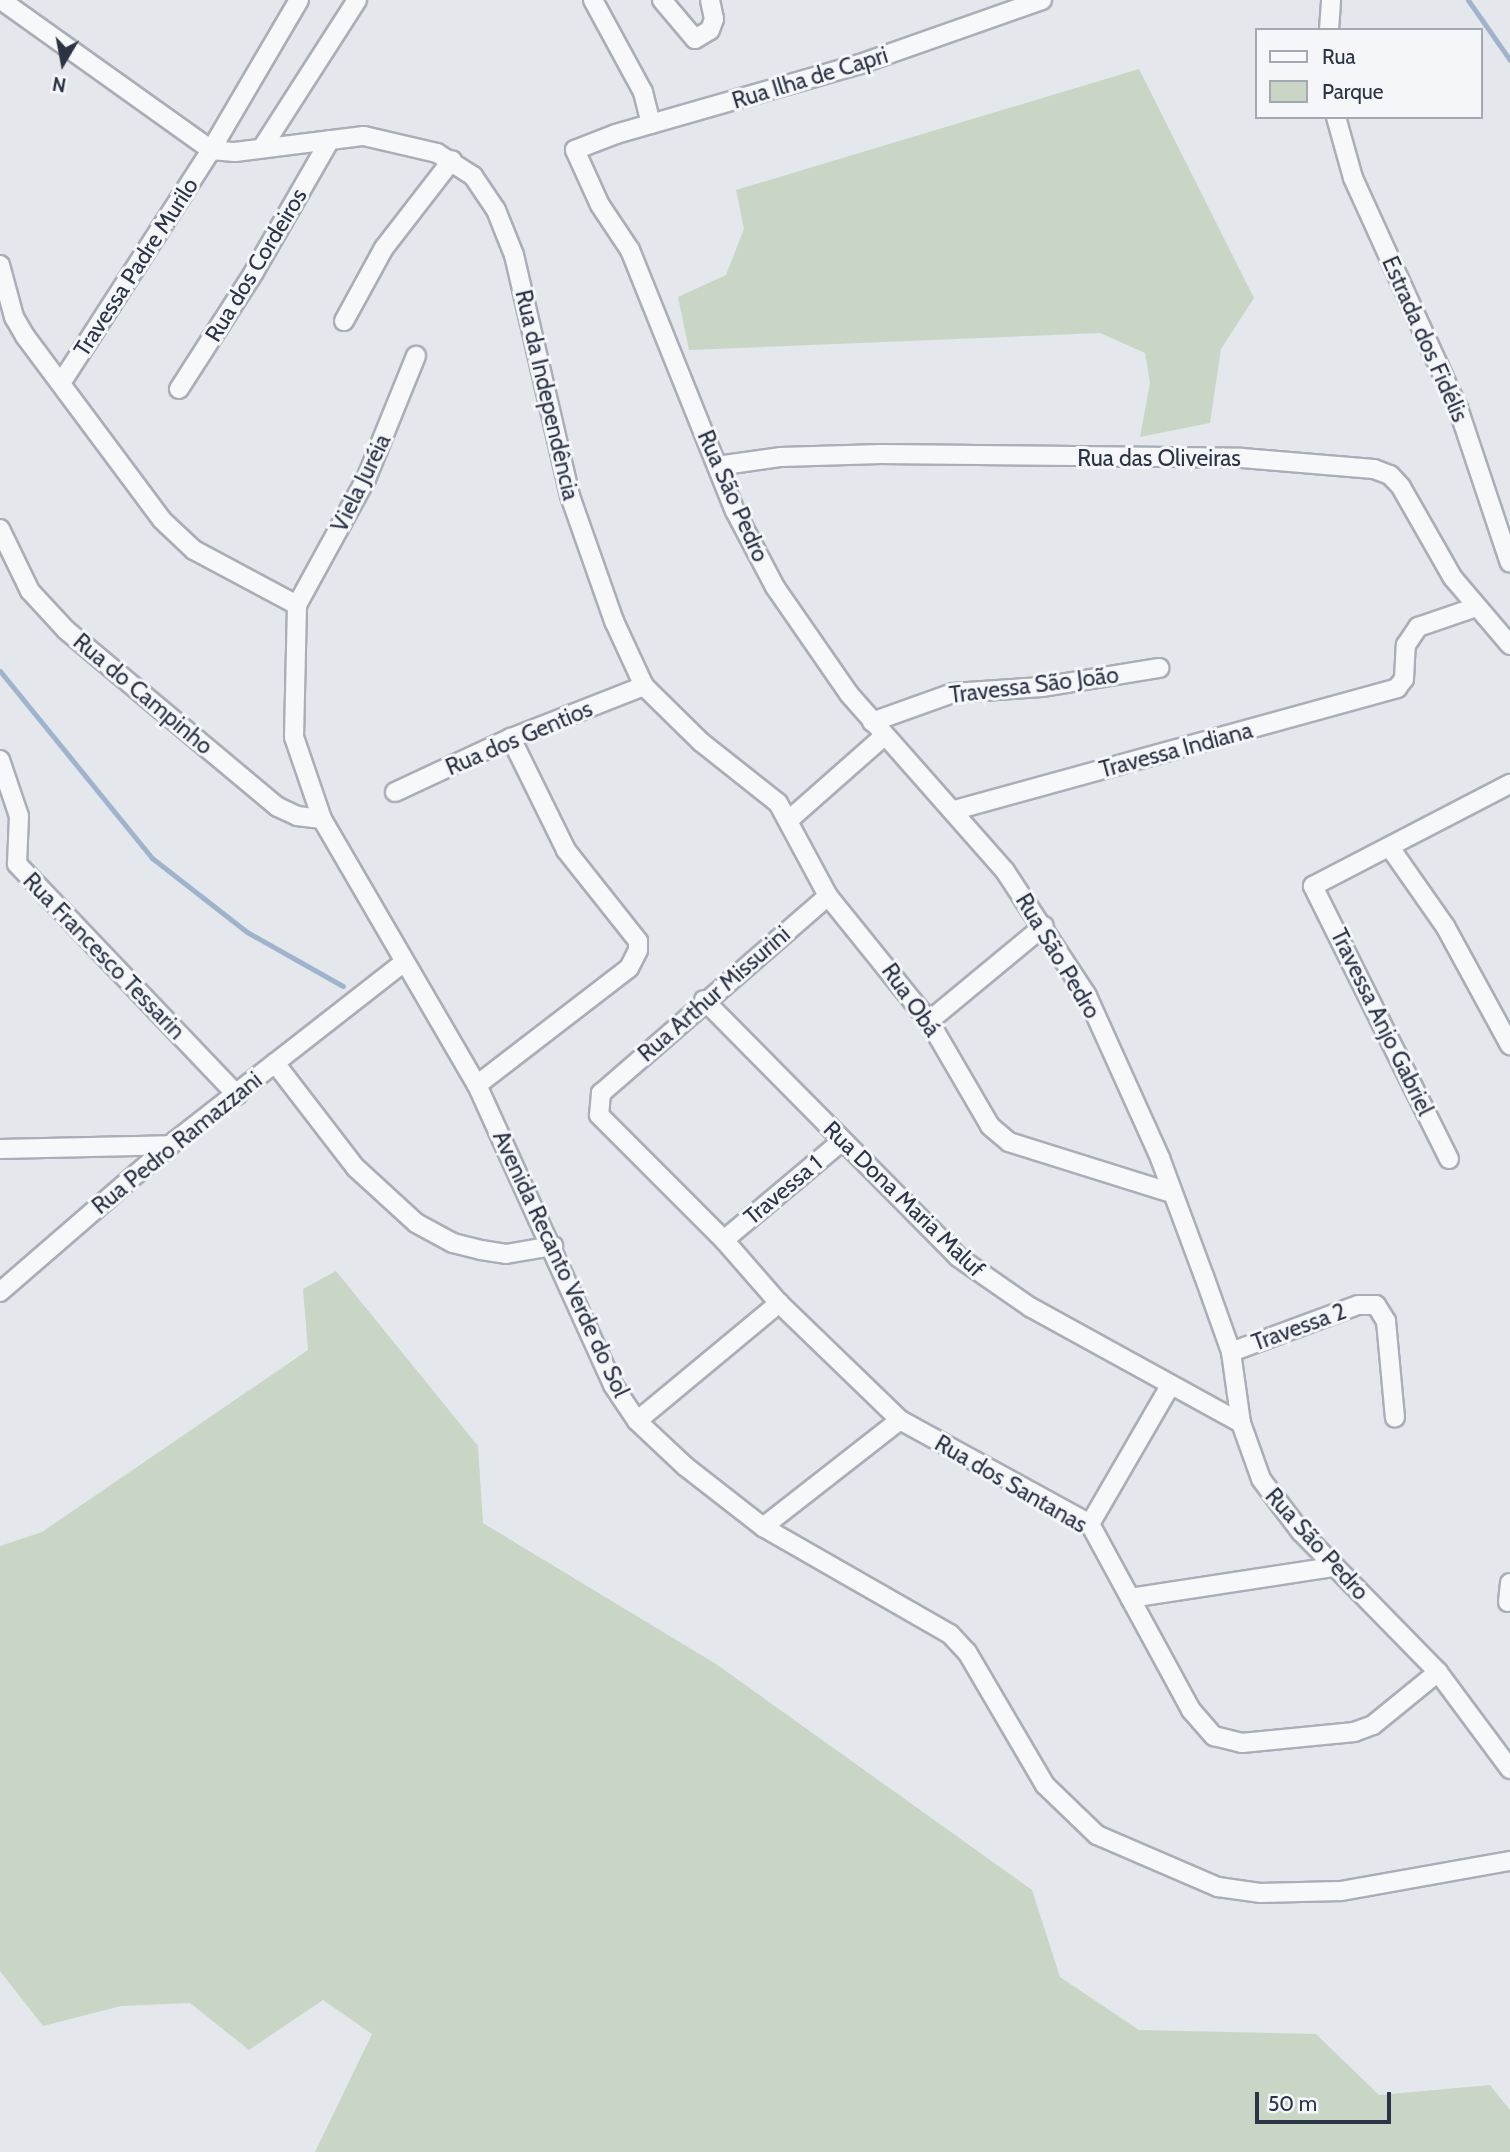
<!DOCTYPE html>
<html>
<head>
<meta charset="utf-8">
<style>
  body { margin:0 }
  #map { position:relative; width:1510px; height:2152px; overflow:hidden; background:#e4e7ec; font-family:Cabin,sans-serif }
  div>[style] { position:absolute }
  .green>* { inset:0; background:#c9d6c5 }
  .stream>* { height:5px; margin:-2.5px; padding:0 2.5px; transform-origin:2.5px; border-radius:2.5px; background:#9fb4cc }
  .roads { filter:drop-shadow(2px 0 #a9aeb7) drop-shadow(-2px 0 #a9aeb7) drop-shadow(0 2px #a9aeb7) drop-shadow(0 -2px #a9aeb7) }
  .street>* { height:18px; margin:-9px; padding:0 9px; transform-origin:9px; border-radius:9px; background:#f7f8fa }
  span { translate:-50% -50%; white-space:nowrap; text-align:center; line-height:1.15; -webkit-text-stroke:6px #f4f6f9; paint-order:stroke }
  .street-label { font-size:23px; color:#2b3445 }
  .legend { position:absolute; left:1255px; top:28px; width:228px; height:91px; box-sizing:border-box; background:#f4f6f9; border:2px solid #a4a8b1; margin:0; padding:9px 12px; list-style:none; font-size:21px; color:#2b3445 }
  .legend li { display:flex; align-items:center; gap:14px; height:35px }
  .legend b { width:35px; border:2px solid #a4a8b1 }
  .north { position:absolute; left:28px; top:28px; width:70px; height:70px; -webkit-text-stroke:5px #f4f6f9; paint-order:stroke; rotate:190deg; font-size:19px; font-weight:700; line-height:28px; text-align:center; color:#2b3445 }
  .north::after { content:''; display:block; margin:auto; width:24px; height:32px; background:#2b3445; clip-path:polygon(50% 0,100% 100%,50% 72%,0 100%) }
  .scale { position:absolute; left:1255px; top:2092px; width:136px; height:32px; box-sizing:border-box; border:4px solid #2b3445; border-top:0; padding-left:9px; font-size:21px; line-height:24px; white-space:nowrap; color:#2b3445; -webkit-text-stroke:5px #f4f6f9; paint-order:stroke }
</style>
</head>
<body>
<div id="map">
  <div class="green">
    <div style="clip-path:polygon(1139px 69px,1254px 298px,1221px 349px,1210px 423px,1140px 437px,1150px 383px,1145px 353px,1100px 333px,689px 350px,678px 297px,726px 275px,744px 229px,736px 190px)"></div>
    <div style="clip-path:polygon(336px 1271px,478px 1446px,483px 1523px,716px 1664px,1032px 1890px,1060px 1977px,1139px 2030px,1316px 2034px,1379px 2095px,1490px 2085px,1510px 2110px,1510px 2152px,315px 2152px,372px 2034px,323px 2000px,249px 2050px,190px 2003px,121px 2006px,43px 2026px,0 1971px,0 1546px,42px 1532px,308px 1350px,303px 1289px)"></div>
  </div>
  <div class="stream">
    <div style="left:1468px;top:0;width:73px;rotate:55deg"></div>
    <div style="left:0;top:671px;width:241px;rotate:50.9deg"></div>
    <div style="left:152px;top:858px;width:120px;rotate:37.9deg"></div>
    <div style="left:247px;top:932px;width:110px;rotate:29.4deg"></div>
  </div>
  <div class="roads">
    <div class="street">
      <div style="left:1px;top:0;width:258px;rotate:35.5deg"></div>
      <div style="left:211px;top:150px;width:24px;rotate:5deg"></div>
      <div style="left:235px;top:152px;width:130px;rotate:-7.1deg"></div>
      <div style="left:364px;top:136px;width:75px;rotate:13.1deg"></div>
      <div style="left:437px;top:153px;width:43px;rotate:32.6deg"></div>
      <div style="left:473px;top:176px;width:41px;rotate:55.9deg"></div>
      <div style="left:496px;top:210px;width:48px;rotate:68.2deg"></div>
      <div style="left:514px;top:255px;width:247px;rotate:76.9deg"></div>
      <div style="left:570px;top:496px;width:133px;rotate:70.6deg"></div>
      <div style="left:614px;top:621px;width:72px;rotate:65.2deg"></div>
      <div style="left:644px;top:686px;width:80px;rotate:44.5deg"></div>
      <div style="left:701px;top:742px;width:98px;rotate:38.4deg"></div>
      <div style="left:778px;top:803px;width:106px;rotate:61.7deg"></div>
      <div style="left:828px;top:896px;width:161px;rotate:51.1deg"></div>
      <div style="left:929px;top:1021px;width:121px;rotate:59.8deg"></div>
      <div style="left:990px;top:1126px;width:25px;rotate:40deg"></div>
      <div style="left:1009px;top:1142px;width:171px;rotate:17.4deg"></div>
      <div style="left:593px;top:0;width:105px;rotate:61.5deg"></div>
      <div style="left:643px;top:92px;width:33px;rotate:76deg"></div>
      <div style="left:662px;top:0;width:51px;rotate:49.8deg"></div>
      <div style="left:695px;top:39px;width:17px;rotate:-31deg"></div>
      <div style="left:710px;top:30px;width:12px;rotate:-70deg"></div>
      <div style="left:714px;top:19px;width:19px;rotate:-102deg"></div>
      <div style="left:1042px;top:0;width:193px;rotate:160.6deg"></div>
      <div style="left:860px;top:64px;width:254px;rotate:164deg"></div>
      <div style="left:616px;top:134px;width:44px;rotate:158.7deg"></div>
      <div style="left:575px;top:150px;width:60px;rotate:65.6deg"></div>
      <div style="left:600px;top:205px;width:54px;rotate:56.3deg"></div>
      <div style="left:630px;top:250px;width:281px;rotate:68.1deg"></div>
      <div style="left:735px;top:511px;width:86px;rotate:62.2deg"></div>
      <div style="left:775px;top:587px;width:130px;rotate:55.3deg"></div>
      <div style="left:849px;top:694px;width:236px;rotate:48.6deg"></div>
      <div style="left:1005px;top:871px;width:149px;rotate:56.7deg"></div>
      <div style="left:1087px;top:996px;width:178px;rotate:65.7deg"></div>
      <div style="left:1160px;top:1158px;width:126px;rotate:69.6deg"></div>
      <div style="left:1204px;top:1276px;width:81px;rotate:70.4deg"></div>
      <div style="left:1231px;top:1352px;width:72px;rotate:82deg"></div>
      <div style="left:1241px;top:1423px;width:59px;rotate:70.3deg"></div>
      <div style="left:1261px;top:1479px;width:66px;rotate:53deg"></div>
      <div style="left:1301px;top:1532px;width:196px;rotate:45.6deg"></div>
      <div style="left:1438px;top:1672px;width:121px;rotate:53.4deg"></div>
      <div style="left:1329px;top:30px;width:30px;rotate:-86deg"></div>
      <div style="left:1336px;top:117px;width:63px;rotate:74.4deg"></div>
      <div style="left:1353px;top:178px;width:253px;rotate:65.5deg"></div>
      <div style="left:1458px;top:408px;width:163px;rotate:71.5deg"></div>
      <div style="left:262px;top:148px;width:176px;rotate:-57.3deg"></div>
      <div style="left:0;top:265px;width:54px;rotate:74.9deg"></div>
      <div style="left:14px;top:317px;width:22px;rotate:60deg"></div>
      <div style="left:25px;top:336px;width:229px;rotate:53.3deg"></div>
      <div style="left:162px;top:520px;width:44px;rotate:43.2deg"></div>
      <div style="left:194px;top:550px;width:117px;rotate:28.1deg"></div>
      <div style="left:297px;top:605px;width:132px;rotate:91.3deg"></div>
      <div style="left:294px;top:737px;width:87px;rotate:71.1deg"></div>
      <div style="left:322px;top:819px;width:308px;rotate:59.8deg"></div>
      <div style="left:477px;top:1085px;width:329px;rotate:65.6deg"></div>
      <div style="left:613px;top:1385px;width:43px;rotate:56.3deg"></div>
      <div style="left:637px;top:1421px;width:67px;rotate:43.2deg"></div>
      <div style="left:686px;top:1467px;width:98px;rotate:37.9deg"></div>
      <div style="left:763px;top:1527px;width:215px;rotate:29.8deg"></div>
      <div style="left:950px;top:1634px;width:25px;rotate:47deg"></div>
      <div style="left:967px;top:1652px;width:154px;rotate:59.6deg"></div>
      <div style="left:1045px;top:1785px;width:72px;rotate:43.9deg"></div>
      <div style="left:1097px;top:1835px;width:132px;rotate:23.3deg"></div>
      <div style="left:1218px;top:1887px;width:42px;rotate:8.1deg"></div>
      <div style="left:1260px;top:1893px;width:81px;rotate:-1.4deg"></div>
      <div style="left:1341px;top:1891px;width:172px;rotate:-10.1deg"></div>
      <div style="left:344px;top:321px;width:83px;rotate:-61.3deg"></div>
      <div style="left:384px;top:248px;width:111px;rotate:-52.3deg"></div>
      <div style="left:61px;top:383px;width:277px;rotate:-57.2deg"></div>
      <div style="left:211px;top:150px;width:174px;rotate:-59.6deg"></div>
      <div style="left:179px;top:389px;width:139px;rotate:-57.3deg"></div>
      <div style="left:254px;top:272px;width:152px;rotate:-60.1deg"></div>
      <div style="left:717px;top:466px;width:65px;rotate:-8deg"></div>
      <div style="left:781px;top:457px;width:100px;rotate:-1.7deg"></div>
      <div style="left:881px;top:454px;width:361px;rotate:0.6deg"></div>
      <div style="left:1242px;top:458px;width:132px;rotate:4.8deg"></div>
      <div style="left:1374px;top:469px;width:17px;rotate:21deg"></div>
      <div style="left:1390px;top:475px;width:16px;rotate:47deg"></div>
      <div style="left:1401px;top:487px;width:105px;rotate:60.3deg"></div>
      <div style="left:1453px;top:578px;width:88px;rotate:49.6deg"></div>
      <div style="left:0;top:529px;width:69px;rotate:64.2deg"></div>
      <div style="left:30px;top:591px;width:53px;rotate:47.3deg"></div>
      <div style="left:66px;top:630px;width:276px;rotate:39.9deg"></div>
      <div style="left:278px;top:807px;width:21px;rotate:25deg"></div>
      <div style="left:297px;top:816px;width:25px;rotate:7deg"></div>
      <div style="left:297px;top:605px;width:144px;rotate:-61.3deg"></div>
      <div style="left:366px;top:479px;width:133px;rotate:-67.9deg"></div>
      <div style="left:872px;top:722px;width:86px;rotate:-19.7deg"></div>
      <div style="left:953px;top:693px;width:89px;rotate:-3.9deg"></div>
      <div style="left:1042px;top:687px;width:119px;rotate:-9.2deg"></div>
      <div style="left:0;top:760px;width:59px;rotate:71.3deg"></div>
      <div style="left:19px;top:816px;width:48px;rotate:92.4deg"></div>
      <div style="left:17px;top:864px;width:319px;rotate:46.4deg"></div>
      <div style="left:395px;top:792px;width:128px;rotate:-25deg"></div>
      <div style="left:511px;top:738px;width:143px;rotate:-21.4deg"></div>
      <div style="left:955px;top:810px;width:459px;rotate:-15.4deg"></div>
      <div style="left:1397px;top:688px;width:11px;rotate:-52deg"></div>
      <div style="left:1404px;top:679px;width:34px;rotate:-87deg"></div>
      <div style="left:1406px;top:645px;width:22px;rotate:-56deg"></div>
      <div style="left:1418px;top:627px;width:61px;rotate:-19deg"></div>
      <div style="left:790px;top:819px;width:125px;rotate:-41.4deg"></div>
      <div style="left:1391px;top:849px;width:94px;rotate:55deg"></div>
      <div style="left:1445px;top:926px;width:136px;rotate:61.4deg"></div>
      <div style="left:828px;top:896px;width:301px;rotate:139deg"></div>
      <div style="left:601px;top:1093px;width:22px;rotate:95deg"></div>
      <div style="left:599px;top:1115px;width:177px;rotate:45deg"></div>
      <div style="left:724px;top:1240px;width:84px;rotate:48.9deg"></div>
      <div style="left:779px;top:1303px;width:168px;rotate:44deg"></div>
      <div style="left:900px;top:1420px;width:217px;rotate:28.7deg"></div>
      <div style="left:1090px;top:1524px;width:212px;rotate:61.5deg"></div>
      <div style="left:1191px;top:1710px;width:35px;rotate:49deg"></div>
      <div style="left:1214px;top:1736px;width:29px;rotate:14deg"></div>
      <div style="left:1242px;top:1743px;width:113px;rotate:-5.6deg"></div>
      <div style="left:1354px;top:1732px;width:20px;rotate:-20deg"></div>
      <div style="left:1373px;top:1725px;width:84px;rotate:-39.2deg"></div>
      <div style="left:704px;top:1000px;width:361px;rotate:45.3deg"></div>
      <div style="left:958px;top:1257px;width:88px;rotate:34.8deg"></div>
      <div style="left:1030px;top:1307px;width:241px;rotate:28.8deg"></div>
      <div style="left:929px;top:1021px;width:149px;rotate:-39.6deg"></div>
      <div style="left:275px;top:1063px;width:162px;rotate:-38deg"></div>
      <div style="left:477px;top:1085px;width:192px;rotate:-37.6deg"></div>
      <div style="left:629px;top:968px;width:20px;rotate:-63deg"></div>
      <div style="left:638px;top:950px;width:9px;rotate:-90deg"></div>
      <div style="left:638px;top:941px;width:116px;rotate:-128.4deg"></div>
      <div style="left:566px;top:850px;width:125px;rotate:-116.2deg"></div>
      <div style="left:0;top:1149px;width:170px;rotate:-1.3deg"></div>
      <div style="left:1449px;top:1159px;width:305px;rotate:-116.5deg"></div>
      <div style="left:1313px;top:886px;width:222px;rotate:-27.4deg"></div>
      <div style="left:724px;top:1240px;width:154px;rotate:-40deg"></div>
      <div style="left:0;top:1292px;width:225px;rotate:-40.9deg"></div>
      <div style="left:170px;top:1145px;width:133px;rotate:-38deg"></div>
      <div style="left:275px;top:1063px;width:133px;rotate:52.4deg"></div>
      <div style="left:356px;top:1168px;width:81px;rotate:42.5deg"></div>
      <div style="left:416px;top:1223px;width:42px;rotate:28.4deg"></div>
      <div style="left:453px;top:1243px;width:29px;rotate:14deg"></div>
      <div style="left:481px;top:1250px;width:25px;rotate:9deg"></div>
      <div style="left:506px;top:1254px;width:48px;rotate:-9.7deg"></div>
      <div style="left:1231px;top:1352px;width:135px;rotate:-20.3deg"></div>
      <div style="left:1358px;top:1305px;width:18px"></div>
      <div style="left:1376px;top:1305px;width:19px;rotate:58deg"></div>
      <div style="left:1386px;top:1321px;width:97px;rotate:84.7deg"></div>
      <div style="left:637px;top:1421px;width:185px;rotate:-39.7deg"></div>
      <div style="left:1090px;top:1524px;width:160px;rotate:-59.9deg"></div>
      <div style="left:763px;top:1527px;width:174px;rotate:-38deg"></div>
      <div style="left:1130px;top:1598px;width:205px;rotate:-8.7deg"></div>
      <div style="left:1508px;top:1602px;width:19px;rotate:-84deg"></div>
    </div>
  </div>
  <div class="street-label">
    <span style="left:810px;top:78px;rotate:-17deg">Rua Ilha de Capri</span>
    <span style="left:256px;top:265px;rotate:-59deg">Rua dos Cordeiros</span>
    <span style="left:136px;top:267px;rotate:-57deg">Travessa Padre Murilo</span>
    <span style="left:1425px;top:339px;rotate:66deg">Estrada dos Fidélis</span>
    <span style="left:547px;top:395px;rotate:77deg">Rua da Independência</span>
    <span style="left:1159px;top:458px">Rua das Oliveiras</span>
    <span style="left:361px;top:483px;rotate:-64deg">Viela Juréia</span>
    <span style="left:733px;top:496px;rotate:66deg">Rua São Pedro</span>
    <span style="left:1034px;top:685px;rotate:-7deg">Travessa São João</span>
    <span style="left:143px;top:694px;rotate:40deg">Rua do Campinho</span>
    <span style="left:519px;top:738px;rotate:-23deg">Rua dos Gentios</span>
    <span style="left:1176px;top:750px;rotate:-15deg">Travessa Indiana</span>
    <span style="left:104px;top:956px;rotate:46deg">Rua Francesco Tessarin</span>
    <span style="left:1058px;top:956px;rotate:59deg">Rua São Pedro</span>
    <span style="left:714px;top:994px;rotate:-41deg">Rua Arthur Missurini</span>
    <span style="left:911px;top:1000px;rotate:55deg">Rua Obá</span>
    <span style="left:1382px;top:1022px;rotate:64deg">Travessa Anjo Gabriel</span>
    <span style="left:177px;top:1143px;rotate:-39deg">Rua Pedro Ramazzani</span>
    <span style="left:783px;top:1190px;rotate:-40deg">Travessa 1</span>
    <span style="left:904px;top:1199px;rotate:44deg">Rua Dona Maria Maluf</span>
    <span style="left:561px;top:1264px;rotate:65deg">Avenida Recanto Verde do Sol</span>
    <span style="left:1299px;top:1327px;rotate:-20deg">Travessa 2</span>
    <span style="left:1011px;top:1484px;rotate:30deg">Rua dos Santanas</span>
    <span style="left:1317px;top:1544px;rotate:48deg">Rua São Pedro</span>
  </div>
  <ul class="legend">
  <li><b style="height:9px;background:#f7f8fa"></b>Rua</li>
  <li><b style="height:19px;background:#c9d6c5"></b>Parque</li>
  </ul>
  <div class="north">N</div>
  <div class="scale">50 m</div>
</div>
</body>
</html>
